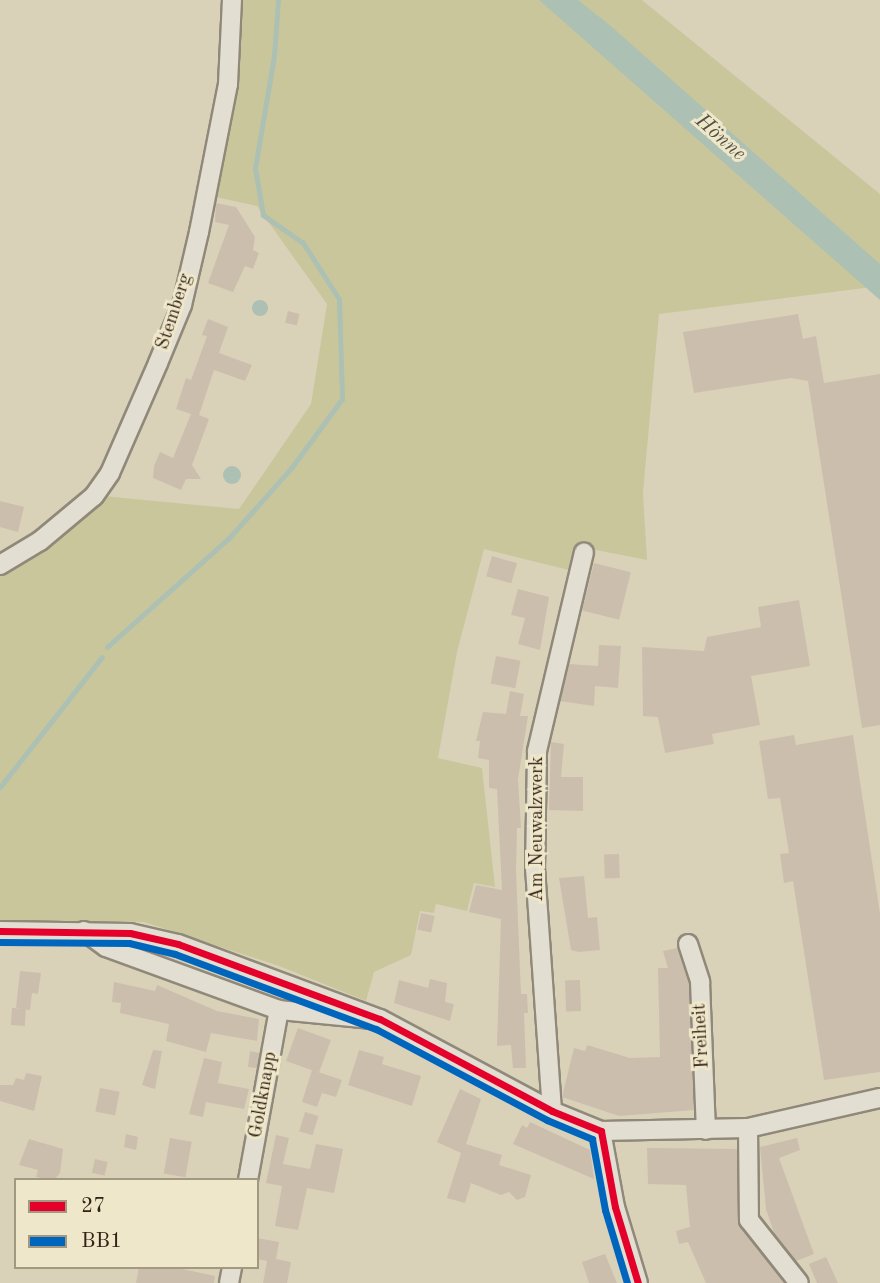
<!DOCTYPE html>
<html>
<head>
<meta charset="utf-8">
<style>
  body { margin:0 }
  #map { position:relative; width:880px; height:1283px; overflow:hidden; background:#d9d2b9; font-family:"Old Standard TT",serif }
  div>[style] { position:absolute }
  .green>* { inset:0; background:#cac69c }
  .water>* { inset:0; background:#acc0b3 }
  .round { border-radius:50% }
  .stream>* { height:5px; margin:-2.5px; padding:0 2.5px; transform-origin:2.5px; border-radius:2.5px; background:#acc0b3 }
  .building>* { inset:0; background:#ccbead; transform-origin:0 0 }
  .roads { filter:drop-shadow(2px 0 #90897a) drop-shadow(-2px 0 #90897a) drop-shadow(0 2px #90897a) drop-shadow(0 -2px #90897a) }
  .street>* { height:18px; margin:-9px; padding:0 9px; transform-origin:9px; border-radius:9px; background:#e2ded1 }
  .bus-1>* { height:7px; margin:-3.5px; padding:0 3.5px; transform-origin:3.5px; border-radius:3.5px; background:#e4002b }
  .bus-2>* { height:7px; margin:-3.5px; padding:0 3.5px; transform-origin:3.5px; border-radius:3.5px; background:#0065bd }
  span { translate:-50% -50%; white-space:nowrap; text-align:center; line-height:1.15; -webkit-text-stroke:6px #efe7c9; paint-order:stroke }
  .street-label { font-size:19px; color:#322117 }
  .water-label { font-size:21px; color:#514f45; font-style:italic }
  .legend { position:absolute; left:14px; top:1178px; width:245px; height:91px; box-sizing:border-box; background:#efe7c9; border:2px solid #a39882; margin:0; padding:9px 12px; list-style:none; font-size:21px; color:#322117 }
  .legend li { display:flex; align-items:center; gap:14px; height:35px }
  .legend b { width:35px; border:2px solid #a39882 }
</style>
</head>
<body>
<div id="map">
  <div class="green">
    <div style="clip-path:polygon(237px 0,642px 0,880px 194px,880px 286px,659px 314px,643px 493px,647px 560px,576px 546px,569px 570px,484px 549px,457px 652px,438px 758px,482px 768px,495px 887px,474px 883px,467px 911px,436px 904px,434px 913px,420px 911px,411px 955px,374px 972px,366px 1001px,279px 966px,144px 922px,0 920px,0 571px,103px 496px,239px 509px,311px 404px,327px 304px,257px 206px,211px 196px)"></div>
  </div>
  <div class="water">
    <div style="clip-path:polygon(539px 0,578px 0,612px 27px,880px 264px,880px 300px)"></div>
    <div class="round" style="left:252px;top:300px;width:16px;height:16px"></div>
    <div class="round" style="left:223px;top:466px;width:18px;height:18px"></div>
  </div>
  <div class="stream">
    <div style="left:107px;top:647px;width:164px;rotate:-41.8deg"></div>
    <div style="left:229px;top:538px;width:95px;rotate:-48.4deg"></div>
    <div style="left:292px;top:467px;width:84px;rotate:-53.7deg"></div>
    <div style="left:342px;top:399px;width:100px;rotate:-91.7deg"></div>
    <div style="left:339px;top:299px;width:67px;rotate:-122.7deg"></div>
    <div style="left:303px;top:243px;width:49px;rotate:-145deg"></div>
    <div style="left:263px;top:215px;width:48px;rotate:-99.7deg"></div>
    <div style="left:255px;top:168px;width:114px;rotate:-80.4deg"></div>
    <div style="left:274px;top:56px;width:56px;rotate:-85.9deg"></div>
    <div style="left:0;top:787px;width:165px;rotate:-51.9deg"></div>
  </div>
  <div class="building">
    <div style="clip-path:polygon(216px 203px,236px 207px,255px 237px,253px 250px,259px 253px,253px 269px,245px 266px,233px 292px,208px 283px,229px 225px,215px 222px)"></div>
    <div style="left:288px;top:311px;width:12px;height:12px;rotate:14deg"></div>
    <div style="clip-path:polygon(798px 314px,803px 339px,816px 336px,824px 383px,880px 374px,880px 725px,862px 728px,808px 381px,791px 378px,694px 393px,683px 332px)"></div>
    <div style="clip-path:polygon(208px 319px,228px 327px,219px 353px,252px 365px,245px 381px,214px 370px,199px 415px,209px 419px,192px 465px,201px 479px,186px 479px,181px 490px,153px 478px,154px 466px,160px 452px,173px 458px,191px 414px,176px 409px,186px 378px,191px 380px,207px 336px,202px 335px)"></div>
    <div style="clip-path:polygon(0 501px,24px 507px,18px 532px,0 527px)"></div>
    <div style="left:492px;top:556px;width:26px;height:21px;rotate:16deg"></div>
    <div style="left:594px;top:563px;width:38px;height:49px;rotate:14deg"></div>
    <div style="clip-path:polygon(518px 589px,549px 597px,540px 650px,518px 644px,525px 618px,511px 615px)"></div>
    <div style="clip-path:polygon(799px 600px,810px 666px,751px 676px,760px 725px,712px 734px,714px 744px,665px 753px,658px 717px,643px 716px,642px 647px,704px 651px,707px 637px,761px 627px,758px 607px)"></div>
    <div style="clip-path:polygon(599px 645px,621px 646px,618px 688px,595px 686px,594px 706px,560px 701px,569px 664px,598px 666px)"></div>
    <div style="left:496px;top:656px;width:25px;height:28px;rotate:11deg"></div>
    <div style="clip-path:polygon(510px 691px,524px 694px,520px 716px,528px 716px,518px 779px,521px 828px,517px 828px,516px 871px,521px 994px,527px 994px,528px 1013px,524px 1013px,526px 1068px,513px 1068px,511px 1045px,497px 1046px,501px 919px,469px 912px,476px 885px,502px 890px,497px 789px,489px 788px,489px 760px,478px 758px,480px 741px,476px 741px,483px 712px,506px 714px)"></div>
    <div style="clip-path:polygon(794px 735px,796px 745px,853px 735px,880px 914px,880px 1072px,824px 1080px,793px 881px,784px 883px,780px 854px,789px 853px,780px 798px,768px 799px,759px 741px)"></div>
    <div style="clip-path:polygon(551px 742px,564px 744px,561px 777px,583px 777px,583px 811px,549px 810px)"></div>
    <div style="left:619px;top:854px;width:24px;height:15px;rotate:88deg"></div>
    <div style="clip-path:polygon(584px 876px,588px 918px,597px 917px,600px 950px,578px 952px,571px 950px,559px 878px)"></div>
    <div style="left:421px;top:913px;width:14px;height:17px;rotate:12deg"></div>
    <div style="clip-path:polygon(677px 948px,689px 984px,694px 1110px,619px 1116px,562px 1097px,574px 1048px,585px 1051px,587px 1045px,630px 1058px,660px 1057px,658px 968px,668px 968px,663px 951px)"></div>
    <div style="clip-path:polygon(20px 971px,41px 973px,38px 994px,32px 993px,30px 1010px,16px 1008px)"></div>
    <div style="clip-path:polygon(430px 979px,447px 983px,445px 1002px,454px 1004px,450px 1021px,394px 1003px,399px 980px,428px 988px)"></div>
    <div style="left:580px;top:980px;width:31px;height:15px;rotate:88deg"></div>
    <div style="clip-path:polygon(114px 982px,155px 991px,157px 985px,217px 1011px,259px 1019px,257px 1041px,211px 1033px,206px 1052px,166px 1041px,169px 1024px,120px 1013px,121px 1003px,112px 1002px)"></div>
    <div style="left:12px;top:1008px;width:14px;height:17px;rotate:4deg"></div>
    <div style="left:298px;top:1028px;width:35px;height:35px;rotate:20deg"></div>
    <div style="clip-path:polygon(153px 1050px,162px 1051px,155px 1089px,142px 1085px)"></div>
    <div style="clip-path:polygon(359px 1050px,384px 1057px,382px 1064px,421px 1076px,412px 1106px,348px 1085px)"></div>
    <div style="clip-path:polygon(250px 1051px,260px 1053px,257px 1068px,248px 1067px)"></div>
    <div style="clip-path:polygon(204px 1058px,222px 1062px,218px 1083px,249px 1089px,244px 1109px,206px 1102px,203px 1117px,189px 1114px)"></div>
    <div style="clip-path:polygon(312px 1070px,342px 1080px,336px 1097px,322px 1093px,317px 1107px,302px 1102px)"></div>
    <div style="clip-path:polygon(26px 1073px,42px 1076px,34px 1111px,0 1101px,0 1085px,13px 1085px,16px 1078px,24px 1080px)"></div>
    <div style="left:100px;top:1088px;width:20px;height:24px;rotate:11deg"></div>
    <div style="clip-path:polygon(460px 1089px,481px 1099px,466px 1144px,502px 1155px,499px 1165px,531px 1175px,525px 1197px,517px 1200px,509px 1192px,501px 1195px,471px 1183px,465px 1203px,447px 1198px,461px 1153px,437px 1142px)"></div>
    <div style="left:305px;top:1112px;width:14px;height:20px;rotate:17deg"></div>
    <div style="clip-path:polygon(530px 1122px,590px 1150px,594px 1179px,513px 1144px,522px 1125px,527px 1128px)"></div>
    <div style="clip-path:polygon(126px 1134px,138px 1137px,136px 1150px,124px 1147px)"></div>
    <div style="clip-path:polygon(276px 1135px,289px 1138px,283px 1164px,310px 1169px,316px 1144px,343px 1149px,334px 1193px,307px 1188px,298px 1230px,275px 1226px,282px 1186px,266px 1183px)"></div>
    <div style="left:170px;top:1138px;width:22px;height:36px;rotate:10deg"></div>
    <div style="clip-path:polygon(797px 1138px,800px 1150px,779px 1158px,814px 1254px,796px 1261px,774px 1233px,766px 1209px,760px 1147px)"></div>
    <div style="clip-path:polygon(29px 1139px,63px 1149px,60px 1173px,54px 1180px,36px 1177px,38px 1170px,19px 1165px)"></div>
    <div style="clip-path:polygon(647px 1148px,737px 1149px,740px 1226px,784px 1283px,706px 1283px,688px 1242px,679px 1244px,676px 1231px,690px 1227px,686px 1185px,648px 1184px)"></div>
    <div style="left:95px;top:1159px;width:13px;height:14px;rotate:13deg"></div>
    <div style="clip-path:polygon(257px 1238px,279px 1242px,276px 1259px,291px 1262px,287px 1283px,263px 1283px,267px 1261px,257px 1259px)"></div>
    <div style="clip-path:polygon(605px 1254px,617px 1283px,589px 1283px,582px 1262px)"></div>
    <div style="clip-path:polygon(826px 1257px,838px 1283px,817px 1283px,809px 1264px)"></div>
    <div style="clip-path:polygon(139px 1267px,173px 1267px,215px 1276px,214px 1283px,136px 1283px)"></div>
  </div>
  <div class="roads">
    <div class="street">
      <div style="left:0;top:565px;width:47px;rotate:-31deg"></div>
      <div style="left:40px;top:541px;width:70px;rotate:-39.8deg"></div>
      <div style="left:94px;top:496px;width:28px;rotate:-55deg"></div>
      <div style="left:110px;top:473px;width:120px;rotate:-66.4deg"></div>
      <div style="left:158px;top:363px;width:63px;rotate:-67.5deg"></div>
      <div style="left:182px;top:305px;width:75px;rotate:-76.9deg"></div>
      <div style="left:199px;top:232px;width:151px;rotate:-78.9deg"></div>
      <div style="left:228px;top:84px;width:84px;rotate:-87.3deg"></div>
      <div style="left:0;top:931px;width:130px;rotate:0.9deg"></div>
      <div style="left:130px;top:933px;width:49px;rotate:12.9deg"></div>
      <div style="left:178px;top:944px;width:215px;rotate:20.4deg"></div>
      <div style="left:380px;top:1019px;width:195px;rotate:28.1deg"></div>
      <div style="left:552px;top:1111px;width:53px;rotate:22.2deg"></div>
      <div style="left:601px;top:1131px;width:147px;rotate:-1.2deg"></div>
      <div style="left:748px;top:1128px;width:135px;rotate:-12.8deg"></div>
      <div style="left:84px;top:931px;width:27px;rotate:36deg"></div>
      <div style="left:106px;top:947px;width:184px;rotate:20deg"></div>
      <div style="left:279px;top:1010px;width:92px;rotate:5.6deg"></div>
      <div style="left:688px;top:944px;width:40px;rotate:72deg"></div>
      <div style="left:700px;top:982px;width:148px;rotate:87.7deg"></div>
      <div style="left:552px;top:1111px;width:243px;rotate:-94deg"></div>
      <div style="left:535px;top:869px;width:118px;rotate:-89deg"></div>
      <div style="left:537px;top:751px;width:204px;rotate:-76.7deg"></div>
      <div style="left:748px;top:1128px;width:92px;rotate:89.4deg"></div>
      <div style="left:749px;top:1220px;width:80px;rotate:51.6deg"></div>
      <div style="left:601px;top:1131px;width:77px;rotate:79.6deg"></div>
      <div style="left:615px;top:1207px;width:79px;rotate:73.2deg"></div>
      <div style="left:248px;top:1180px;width:173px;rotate:-79.7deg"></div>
      <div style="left:229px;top:1283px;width:16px;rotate:-79deg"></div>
    </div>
  </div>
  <div class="bus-1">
    <div style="left:0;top:931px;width:130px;rotate:0.9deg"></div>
    <div style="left:130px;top:933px;width:49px;rotate:12.9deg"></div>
    <div style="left:178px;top:944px;width:215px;rotate:20.4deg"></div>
    <div style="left:380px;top:1019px;width:195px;rotate:28.1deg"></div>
    <div style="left:552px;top:1111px;width:53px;rotate:22.2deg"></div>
    <div style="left:601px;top:1131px;width:77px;rotate:79.6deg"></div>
    <div style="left:615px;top:1207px;width:79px;rotate:73.2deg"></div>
  </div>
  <div class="bus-2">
    <div style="left:0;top:942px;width:129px;rotate:0.4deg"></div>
    <div style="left:129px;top:943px;width:47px;rotate:13.4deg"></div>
    <div style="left:175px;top:954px;width:215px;rotate:20.5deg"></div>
    <div style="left:376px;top:1029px;width:194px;rotate:28deg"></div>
    <div style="left:547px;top:1120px;width:49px;rotate:22.9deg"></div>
    <div style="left:592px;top:1139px;width:72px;rotate:79.6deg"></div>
    <div style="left:605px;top:1210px;width:76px;rotate:73.2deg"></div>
  </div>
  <div class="street-label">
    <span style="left:175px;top:312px;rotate:-72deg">Stemberg</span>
    <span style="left:538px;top:829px;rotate:-90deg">Am Neuwalzwerk</span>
    <span style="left:702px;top:1036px;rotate:-93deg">Freiheit</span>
    <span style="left:264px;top:1095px;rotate:-80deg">Goldknapp</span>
  </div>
  <div class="water-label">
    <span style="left:720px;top:138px;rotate:41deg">Hönne</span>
  </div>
  <ul class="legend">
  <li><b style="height:9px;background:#e4002b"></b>27</li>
  <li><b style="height:9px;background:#0065bd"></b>BB1</li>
  </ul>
</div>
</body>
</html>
